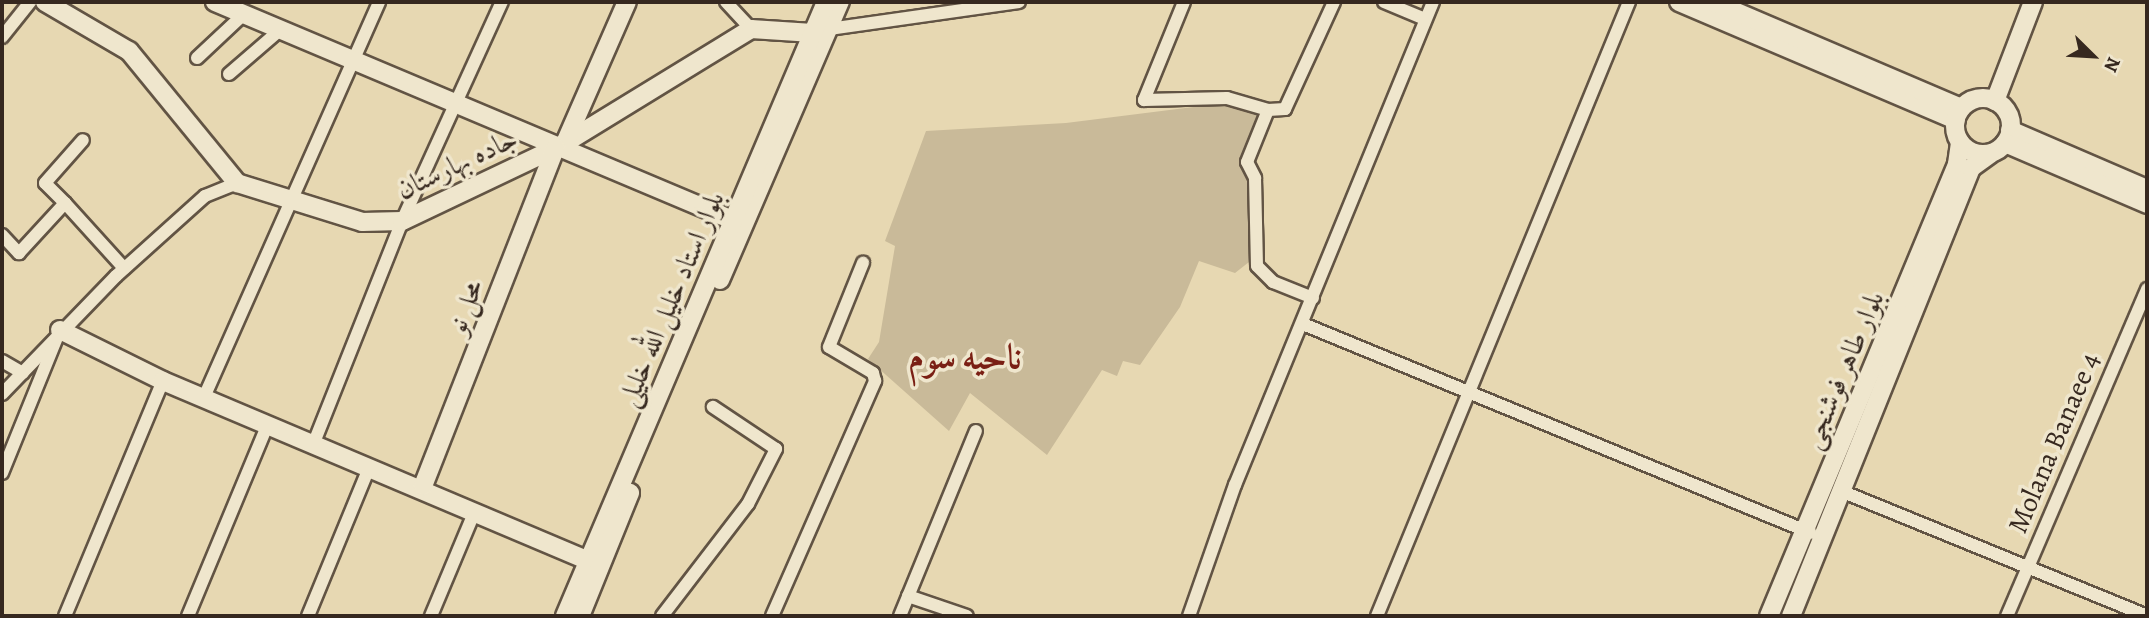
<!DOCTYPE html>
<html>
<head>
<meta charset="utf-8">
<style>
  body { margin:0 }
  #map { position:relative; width:2149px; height:618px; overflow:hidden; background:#e7d8b2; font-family:Alegreya,Amiri,serif }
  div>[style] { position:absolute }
  .green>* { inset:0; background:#c9ba99 }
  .roads { filter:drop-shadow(2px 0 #625444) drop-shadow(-2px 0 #625444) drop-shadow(0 2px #625444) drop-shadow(0 -2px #625444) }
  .street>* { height:12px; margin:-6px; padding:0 6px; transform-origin:6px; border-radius:6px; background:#efe6cd }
  .secondary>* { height:18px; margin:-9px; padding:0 9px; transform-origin:9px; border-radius:9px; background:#efe6cd }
  .secondary>.ring { margin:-9px; padding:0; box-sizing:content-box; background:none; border:18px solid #efe6cd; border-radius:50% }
  span { translate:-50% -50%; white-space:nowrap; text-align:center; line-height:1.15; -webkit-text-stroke:7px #efe6cd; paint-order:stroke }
  .street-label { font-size:28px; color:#36281f }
  .district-label { font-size:35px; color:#7a1f14; font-weight:700 }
  .frame { position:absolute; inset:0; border:4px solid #36281f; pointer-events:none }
  .north { position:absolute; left:2058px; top:21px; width:70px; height:70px; -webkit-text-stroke:5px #efe6cd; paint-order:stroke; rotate:114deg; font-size:19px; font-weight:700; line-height:28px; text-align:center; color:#36281f }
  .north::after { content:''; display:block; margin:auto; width:24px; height:32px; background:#36281f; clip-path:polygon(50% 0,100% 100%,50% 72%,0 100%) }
</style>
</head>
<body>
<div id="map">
  <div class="green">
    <div style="clip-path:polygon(1225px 103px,1260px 116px,1241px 166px,1249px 179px,1249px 262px,1235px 273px,1199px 261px,1180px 307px,1140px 365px,1123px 361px,1117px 376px,1102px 370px,1047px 455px,970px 393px,949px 431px,868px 359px,879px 342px,895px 246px,885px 241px,926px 131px,1066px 123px)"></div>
  </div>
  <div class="roads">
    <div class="street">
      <div style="left:726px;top:2px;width:37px;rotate:47deg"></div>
      <div style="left:1184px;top:2px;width:106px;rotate:112.2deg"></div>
      <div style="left:1144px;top:100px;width:83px;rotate:-1.4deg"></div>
      <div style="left:1227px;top:98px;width:43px;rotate:16.3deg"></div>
      <div style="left:1268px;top:110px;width:17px;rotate:-3deg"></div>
      <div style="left:1285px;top:109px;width:118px;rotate:-65.4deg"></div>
      <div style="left:1384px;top:2px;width:44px;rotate:22.5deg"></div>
      <div style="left:822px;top:30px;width:199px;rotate:-8.1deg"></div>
      <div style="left:2px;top:37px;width:45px;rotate:-51.3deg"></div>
      <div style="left:197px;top:58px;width:63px;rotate:-43.1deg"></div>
      <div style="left:229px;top:74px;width:67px;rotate:-40.8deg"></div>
      <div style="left:1268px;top:110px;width:56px;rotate:112deg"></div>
      <div style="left:1247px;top:162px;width:18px;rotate:63deg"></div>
      <div style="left:1255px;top:178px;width:88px;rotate:88.7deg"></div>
      <div style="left:1257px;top:266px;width:23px;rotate:45deg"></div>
      <div style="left:1273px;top:282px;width:43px;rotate:21.8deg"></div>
      <div style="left:65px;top:203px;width:88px;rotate:47.8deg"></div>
      <div style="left:2px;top:235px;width:25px;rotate:47deg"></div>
      <div style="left:19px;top:253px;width:68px;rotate:-47.4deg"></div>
      <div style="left:65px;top:203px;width:28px;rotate:-135deg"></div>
      <div style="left:45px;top:183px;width:57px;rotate:-48.5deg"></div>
      <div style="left:1303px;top:324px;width:549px;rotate:22.36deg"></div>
      <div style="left:2px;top:361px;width:24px;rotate:30deg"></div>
      <div style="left:2px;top:394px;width:164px;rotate:-46deg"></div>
      <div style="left:116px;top:276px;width:120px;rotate:-42deg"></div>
      <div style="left:205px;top:196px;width:35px;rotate:-22deg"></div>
      <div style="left:205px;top:395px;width:430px;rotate:-66.1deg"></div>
      <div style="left:313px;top:445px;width:241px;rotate:-68.3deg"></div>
      <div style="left:402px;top:221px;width:241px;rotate:-65.5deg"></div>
      <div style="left:2px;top:473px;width:144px;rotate:-67.9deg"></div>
      <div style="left:1841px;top:491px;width:331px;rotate:22.2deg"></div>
      <div style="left:908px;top:596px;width:62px;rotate:18.7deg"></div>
      <div style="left:65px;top:616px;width:255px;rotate:-67.4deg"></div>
      <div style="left:188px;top:616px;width:206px;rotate:-67.4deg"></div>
      <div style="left:308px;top:616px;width:160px;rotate:-67.6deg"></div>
      <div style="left:431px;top:616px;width:112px;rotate:-67.3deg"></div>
      <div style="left:662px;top:616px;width:141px;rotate:-52.5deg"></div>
      <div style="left:748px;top:504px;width:62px;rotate:-63deg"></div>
      <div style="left:776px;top:449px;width:76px;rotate:-146.3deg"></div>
      <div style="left:772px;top:616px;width:257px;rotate:-66.3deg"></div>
      <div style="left:875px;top:381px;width:8px;rotate:-104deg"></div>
      <div style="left:873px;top:373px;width:51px;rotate:-149.4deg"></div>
      <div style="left:829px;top:347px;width:91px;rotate:-68deg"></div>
      <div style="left:900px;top:616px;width:200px;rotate:-67.7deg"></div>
      <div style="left:1189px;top:616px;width:139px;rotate:-70.7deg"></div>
      <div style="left:1235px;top:485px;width:522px;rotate:-67.71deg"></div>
      <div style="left:1377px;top:616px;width:664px;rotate:-67.69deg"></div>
      <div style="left:2007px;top:616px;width:356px;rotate:-66.8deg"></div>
    </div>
    <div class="secondary">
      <div style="left:45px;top:2px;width:97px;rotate:30.3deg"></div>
      <div style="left:129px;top:51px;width:171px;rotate:50.7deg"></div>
      <div style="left:237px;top:183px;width:131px;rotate:17.3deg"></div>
      <div style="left:362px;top:222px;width:40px;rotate:-1.4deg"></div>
      <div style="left:402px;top:221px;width:175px;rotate:-25.4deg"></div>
      <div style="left:560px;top:146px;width:224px;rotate:-31.5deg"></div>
      <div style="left:751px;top:29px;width:62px;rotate:3.7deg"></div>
      <div style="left:215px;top:2px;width:572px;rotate:22.84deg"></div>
      <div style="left:1679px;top:2px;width:301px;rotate:23.1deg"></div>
      <div style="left:1713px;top:2px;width:270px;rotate:23.1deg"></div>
      <div class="ring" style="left:1955px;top:98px;width:38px;height:38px"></div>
      <div style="left:1995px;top:101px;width:106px;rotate:-69deg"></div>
      <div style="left:2010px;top:130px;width:149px;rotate:23.3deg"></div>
      <div style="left:565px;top:143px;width:154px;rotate:-66.3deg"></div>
      <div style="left:2005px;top:143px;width:155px;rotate:23.2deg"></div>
      <div style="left:720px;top:280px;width:303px;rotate:-66.7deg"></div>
      <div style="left:60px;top:330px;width:115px;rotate:26.3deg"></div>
      <div style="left:163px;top:381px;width:472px;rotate:22.9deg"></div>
      <div style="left:423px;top:486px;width:364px;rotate:-68.6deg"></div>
      <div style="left:565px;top:616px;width:667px;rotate:-66.97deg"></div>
      <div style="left:580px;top:616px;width:133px;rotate:-67.9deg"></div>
      <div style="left:1769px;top:616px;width:490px;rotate:-67.4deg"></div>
      <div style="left:1957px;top:164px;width:22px;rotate:-82deg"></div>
      <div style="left:1791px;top:616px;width:483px;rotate:-68.1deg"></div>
      <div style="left:1971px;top:168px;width:24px;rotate:-36deg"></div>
    </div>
  </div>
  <div class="street-label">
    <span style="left:457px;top:164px;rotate:-25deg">جاده بهارستان</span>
    <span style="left:671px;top:299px;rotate:-67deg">بلوار استاد خلیل الله خلیلی</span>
    <span style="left:465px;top:307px;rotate:-69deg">محل نو</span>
    <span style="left:1843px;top:370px;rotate:-67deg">بلوار طاهر فوشنجی</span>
    <span style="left:2054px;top:443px;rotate:-67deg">Molana Banaee 4</span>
  </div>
  <div class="district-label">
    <span style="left:965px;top:356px">ناحیه سوم</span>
  </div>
  <div class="frame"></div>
  <div class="north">N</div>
</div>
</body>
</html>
